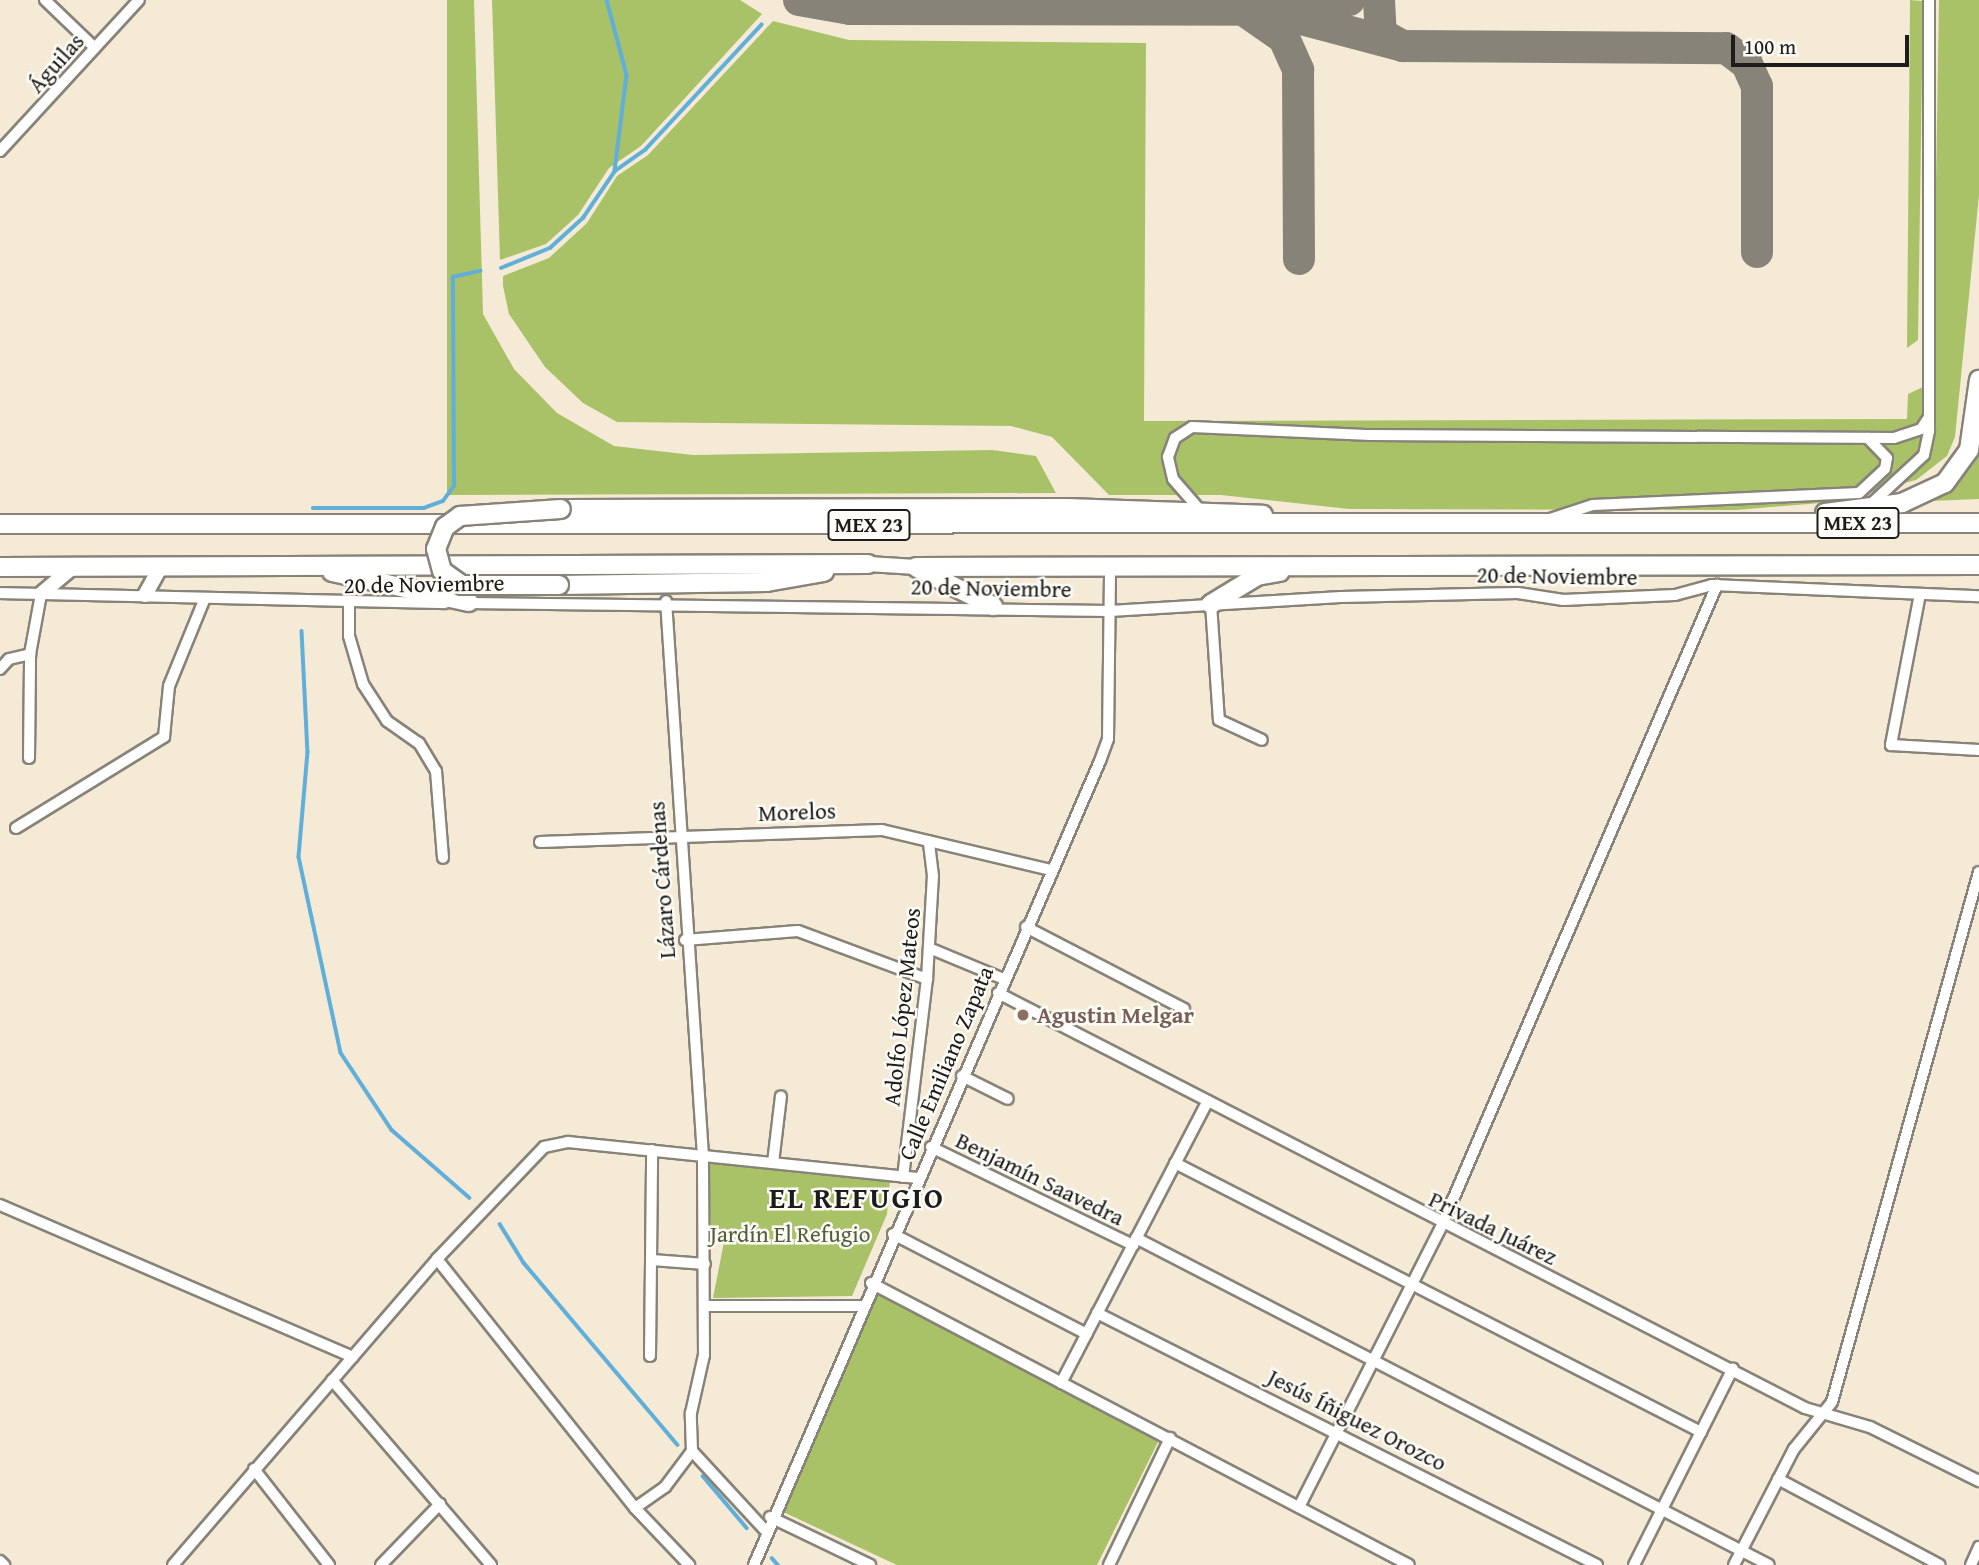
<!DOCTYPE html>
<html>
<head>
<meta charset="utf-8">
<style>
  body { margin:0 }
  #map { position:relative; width:1979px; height:1565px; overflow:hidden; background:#f5ead5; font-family:"Gentium Book Plus",serif }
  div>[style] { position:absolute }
  .green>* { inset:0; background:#a9c268 }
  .stream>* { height:3.5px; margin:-1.75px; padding:0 1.75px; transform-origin:1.75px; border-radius:1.75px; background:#60afda }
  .taxiway>* { height:32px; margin:-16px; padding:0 16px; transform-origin:16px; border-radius:16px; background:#888378 }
  .roads { filter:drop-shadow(2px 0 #888378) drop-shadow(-2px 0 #888378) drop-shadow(0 2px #888378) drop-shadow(0 -2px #888378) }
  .street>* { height:10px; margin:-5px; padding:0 5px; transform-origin:5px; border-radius:5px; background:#fff }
  .primary>* { height:14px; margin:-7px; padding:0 7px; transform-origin:7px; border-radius:7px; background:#fff }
  .highway>* { height:18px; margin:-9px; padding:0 9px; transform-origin:9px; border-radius:9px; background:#fff }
  .bridges { filter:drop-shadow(2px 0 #888378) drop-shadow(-2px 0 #888378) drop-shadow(0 2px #888378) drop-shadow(0 -2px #888378) }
  .highway-bridge>* { height:18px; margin:-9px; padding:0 9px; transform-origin:9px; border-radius:9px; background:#fff }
  .dots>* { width:19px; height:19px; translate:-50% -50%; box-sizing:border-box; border:4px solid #fdfcf7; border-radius:50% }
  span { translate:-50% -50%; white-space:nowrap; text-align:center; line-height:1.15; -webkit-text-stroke:5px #fdfcf7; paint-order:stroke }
  .shield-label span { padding:2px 5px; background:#fdfcf7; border:2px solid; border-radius:5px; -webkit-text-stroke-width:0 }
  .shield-label { font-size:21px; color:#1c1c1c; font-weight:700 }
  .street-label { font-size:23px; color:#1c1c1c }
  .education-label { font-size:23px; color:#785e54; font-weight:700 }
  .left { translate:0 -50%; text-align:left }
  .park-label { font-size:23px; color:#545e3a }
  .district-label { font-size:30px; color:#1c1c1c; font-weight:700; letter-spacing:2px }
  .scale { position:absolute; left:1731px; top:35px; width:178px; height:32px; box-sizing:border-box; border:4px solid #1c1c1c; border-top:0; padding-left:9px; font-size:21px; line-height:24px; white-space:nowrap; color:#1c1c1c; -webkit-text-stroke:5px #fdfcf7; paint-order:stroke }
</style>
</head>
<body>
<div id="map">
  <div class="green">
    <div style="clip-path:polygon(447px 0,474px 0,483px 314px,514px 369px,557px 413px,614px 446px,693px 455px,992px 450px,1036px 456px,1056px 493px,447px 495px)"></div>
    <div style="clip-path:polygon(492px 0,740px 0,762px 14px,641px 146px,609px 168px,578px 215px,546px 244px,500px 260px)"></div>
    <div style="clip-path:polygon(1910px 0,1923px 1px,1918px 340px,1907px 348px)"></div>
    <div style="clip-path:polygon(1939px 0,1979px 0,1979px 195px,1955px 437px,1947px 456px,1916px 480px,1832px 502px,1736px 510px,1349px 509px,1221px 495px,1109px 495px,1052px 437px,1011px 426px,617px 422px,583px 403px,545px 367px,509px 314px,503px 286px,503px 276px,549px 258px,587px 223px,617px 176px,648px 155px,773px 21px,849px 40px,1146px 43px,1144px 421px,1907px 419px,1908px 394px,1925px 386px,1933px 366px)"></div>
    <div style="clip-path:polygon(1979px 434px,1979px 499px,1930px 501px,1963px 475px)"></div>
    <div style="clip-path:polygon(708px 1163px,890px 1180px,887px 1214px,852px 1296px,713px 1298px,726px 1232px,711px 1226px)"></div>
    <div style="clip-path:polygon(876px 1291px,1159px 1440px,1097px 1565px,897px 1565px,779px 1510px)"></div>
  </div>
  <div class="stream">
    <div style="left:607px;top:0;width:78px;rotate:75.1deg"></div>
    <div style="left:627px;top:75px;width:97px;rotate:97.1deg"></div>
    <div style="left:501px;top:268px;width:53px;rotate:-22.2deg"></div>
    <div style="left:550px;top:248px;width:45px;rotate:-42.3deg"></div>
    <div style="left:583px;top:218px;width:57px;rotate:-55.8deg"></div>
    <div style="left:615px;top:171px;width:37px;rotate:-35deg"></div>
    <div style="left:645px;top:150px;width:171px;rotate:-47.1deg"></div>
    <div style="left:313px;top:508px;width:111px"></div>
    <div style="left:424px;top:508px;width:20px;rotate:-20deg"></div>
    <div style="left:443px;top:501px;width:19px;rotate:-54deg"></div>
    <div style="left:454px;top:486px;width:209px;rotate:-90.3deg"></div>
    <div style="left:453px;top:277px;width:28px;rotate:-13deg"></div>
    <div style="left:302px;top:631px;width:121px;rotate:87.2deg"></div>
    <div style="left:308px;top:752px;width:105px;rotate:94.9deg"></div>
    <div style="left:299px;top:857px;width:200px;rotate:77.9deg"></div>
    <div style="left:341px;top:1053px;width:92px;rotate:56.5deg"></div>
    <div style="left:392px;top:1130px;width:103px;rotate:41.1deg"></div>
    <div style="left:500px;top:1224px;width:46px;rotate:58.4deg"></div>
    <div style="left:524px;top:1263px;width:238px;rotate:49.8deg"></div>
    <div style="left:703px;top:1476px;width:68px;rotate:49.8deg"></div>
    <div style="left:772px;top:1558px;width:9px;rotate:49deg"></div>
  </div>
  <div class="taxiway">
    <div style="left:799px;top:0;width:52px;rotate:10deg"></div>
    <div style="left:850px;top:9px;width:417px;rotate:0.1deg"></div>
    <div style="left:1267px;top:10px;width:141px;rotate:14.8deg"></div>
    <div style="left:1403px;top:46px;width:323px;rotate:0.4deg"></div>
    <div style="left:1726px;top:48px;width:26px;rotate:37deg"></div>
    <div style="left:1747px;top:64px;width:24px;rotate:66deg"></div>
    <div style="left:1757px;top:86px;width:166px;rotate:90deg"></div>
    <div style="left:1379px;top:0;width:34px;rotate:87deg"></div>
    <div style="left:1381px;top:34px;width:25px;rotate:29deg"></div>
    <div style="left:1296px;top:9px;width:54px;rotate:-9.6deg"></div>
    <div style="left:1248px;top:13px;width:44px;rotate:34.8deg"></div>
    <div style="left:1284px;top:38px;width:35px;rotate:66deg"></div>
    <div style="left:1298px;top:70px;width:189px;rotate:89.7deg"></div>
  </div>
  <div class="roads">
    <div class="street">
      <div style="left:45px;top:0;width:69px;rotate:43.8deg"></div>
      <div style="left:0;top:151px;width:205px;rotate:-47.4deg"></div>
      <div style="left:1871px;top:504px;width:72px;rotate:-42.8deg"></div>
      <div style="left:1924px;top:455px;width:25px;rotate:-78deg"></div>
      <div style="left:1929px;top:431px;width:431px;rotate:-90deg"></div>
      <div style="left:1200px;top:510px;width:41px;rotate:-131.1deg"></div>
      <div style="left:1173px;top:479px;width:23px;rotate:-103deg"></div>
      <div style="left:1168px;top:457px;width:20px;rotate:-70deg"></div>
      <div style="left:1175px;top:438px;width:20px;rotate:-33deg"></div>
      <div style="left:1192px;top:427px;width:179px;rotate:2.6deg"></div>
      <div style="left:1371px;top:435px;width:523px;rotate:0.33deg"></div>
      <div style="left:1894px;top:438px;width:28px;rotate:-18deg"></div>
      <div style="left:1921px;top:429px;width:14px;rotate:-56deg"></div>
      <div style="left:1547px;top:520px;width:48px;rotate:-18.1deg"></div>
      <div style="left:1593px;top:505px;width:266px;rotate:-2.6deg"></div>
      <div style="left:1859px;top:493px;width:35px;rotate:-43deg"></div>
      <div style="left:1885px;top:469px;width:11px;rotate:-80deg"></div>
      <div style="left:1887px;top:458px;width:28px;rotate:-134deg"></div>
      <div style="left:0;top:593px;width:445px;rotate:1.3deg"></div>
      <div style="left:1920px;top:594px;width:154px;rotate:100.9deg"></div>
      <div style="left:1891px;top:745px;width:88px;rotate:3.3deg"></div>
      <div style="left:467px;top:603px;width:643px;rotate:0.71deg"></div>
      <div style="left:1110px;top:611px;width:231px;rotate:-3.5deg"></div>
      <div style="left:1341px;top:597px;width:177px;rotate:-1.3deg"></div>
      <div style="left:1518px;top:593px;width:46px;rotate:8.8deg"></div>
      <div style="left:1563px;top:600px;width:112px;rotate:-2.6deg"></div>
      <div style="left:1675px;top:595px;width:38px;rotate:-15deg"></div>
      <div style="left:1712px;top:585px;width:267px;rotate:2.4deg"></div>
      <div style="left:1211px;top:604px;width:116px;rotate:86.1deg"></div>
      <div style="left:1219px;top:720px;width:47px;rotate:24.9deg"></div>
      <div style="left:349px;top:605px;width:31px;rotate:90deg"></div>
      <div style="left:349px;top:636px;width:50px;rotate:73.7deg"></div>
      <div style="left:363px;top:684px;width:44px;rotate:57deg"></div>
      <div style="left:387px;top:721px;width:39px;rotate:35deg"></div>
      <div style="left:419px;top:743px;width:33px;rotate:59deg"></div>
      <div style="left:436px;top:771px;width:87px;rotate:85.4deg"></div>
      <div style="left:0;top:669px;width:13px;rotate:-48deg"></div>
      <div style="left:9px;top:659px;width:22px;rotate:-13deg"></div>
      <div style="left:29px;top:758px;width:104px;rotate:-89.4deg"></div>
      <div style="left:30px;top:654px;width:61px;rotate:-79.6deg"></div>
      <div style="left:16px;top:828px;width:174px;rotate:-31.6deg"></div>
      <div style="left:164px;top:737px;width:51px;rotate:-84.4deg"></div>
      <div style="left:169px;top:686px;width:95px;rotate:-67.8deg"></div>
      <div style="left:540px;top:842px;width:342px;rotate:-2deg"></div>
      <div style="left:882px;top:830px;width:174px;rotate:13.3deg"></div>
      <div style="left:1026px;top:927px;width:178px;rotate:27.4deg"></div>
      <div style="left:685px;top:940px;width:113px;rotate:-4.6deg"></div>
      <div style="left:798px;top:931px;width:138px;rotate:20.4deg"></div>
      <div style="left:929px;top:948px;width:81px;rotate:22.5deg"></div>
      <div style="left:998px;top:993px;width:907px;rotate:27.21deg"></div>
      <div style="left:1805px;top:1408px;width:68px;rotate:16.3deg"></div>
      <div style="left:1870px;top:1427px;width:122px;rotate:26.4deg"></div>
      <div style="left:962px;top:1076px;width:51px;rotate:26.6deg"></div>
      <div style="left:931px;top:1147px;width:225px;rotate:25.9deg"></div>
      <div style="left:773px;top:1163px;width:67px;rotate:-83.2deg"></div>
      <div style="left:1175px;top:1163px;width:591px;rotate:27.09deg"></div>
      <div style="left:903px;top:1177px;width:199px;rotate:-83.1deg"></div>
      <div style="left:927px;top:979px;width:103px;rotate:-86.7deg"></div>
      <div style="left:933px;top:876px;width:35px;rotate:-97deg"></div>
      <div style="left:0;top:1205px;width:384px;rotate:23.3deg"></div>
      <div style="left:893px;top:1234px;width:218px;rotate:27.3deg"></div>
      <div style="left:1136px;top:1238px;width:712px;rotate:27.32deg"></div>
      <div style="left:437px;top:1259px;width:318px;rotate:51.5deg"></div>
      <div style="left:635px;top:1508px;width:79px;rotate:46.5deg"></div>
      <div style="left:652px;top:1260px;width:53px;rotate:4.3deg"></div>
      <div style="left:871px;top:1283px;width:607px;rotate:27.66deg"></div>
      <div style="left:705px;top:1306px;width:156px"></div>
      <div style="left:1097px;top:1313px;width:560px;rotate:26.75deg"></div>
      <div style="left:650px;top:1356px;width:206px;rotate:-89.4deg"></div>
      <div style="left:332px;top:1380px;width:244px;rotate:49.3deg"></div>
      <div style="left:1061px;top:1383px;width:318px;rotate:-62.5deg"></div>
      <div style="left:692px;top:1451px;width:108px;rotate:47.3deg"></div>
      <div style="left:254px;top:1469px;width:122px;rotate:52deg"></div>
      <div style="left:1778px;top:1479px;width:183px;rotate:28deg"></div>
      <div style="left:1299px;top:1507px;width:316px;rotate:-63.1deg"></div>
      <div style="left:1442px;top:1225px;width:697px;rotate:-66.75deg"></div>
      <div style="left:635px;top:1508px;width:37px;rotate:-35deg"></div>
      <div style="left:665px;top:1487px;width:45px;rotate:-53.1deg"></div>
      <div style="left:692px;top:1451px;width:38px;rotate:-92deg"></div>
      <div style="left:691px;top:1413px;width:59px;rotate:-77.4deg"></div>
      <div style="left:704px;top:1355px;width:199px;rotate:-90.3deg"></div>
      <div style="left:703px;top:1156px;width:556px;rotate:-93.81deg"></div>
      <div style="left:770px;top:1517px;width:111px;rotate:25.6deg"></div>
      <div style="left:0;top:1561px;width:6px;rotate:45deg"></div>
      <div style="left:173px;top:1565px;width:404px;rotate:-49.2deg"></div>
      <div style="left:437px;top:1259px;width:155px;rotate:-46.3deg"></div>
      <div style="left:544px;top:1147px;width:25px;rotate:-12deg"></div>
      <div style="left:568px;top:1142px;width:351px;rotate:5.9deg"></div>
      <div style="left:381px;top:1565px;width:85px;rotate:-46deg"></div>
      <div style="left:754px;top:1565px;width:875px;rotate:-66.72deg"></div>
      <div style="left:1100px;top:761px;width:23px;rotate:-70deg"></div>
      <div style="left:1108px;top:739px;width:175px;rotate:-89.3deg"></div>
      <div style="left:1109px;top:1565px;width:141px;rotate:-64.3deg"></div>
      <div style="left:1634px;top:1565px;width:220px;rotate:-63.3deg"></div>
      <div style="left:1734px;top:1565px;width:131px;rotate:-62.7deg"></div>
      <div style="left:1794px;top:1449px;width:60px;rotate:-51deg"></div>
      <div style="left:1832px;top:1402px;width:550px;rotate:-74.5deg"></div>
      <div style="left:1971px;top:1565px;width:20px;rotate:-66deg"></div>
    </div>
    <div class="primary">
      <div style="left:868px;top:564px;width:48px;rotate:3.6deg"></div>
      <div style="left:41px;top:594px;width:42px;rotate:-40.2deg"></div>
      <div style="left:145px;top:595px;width:31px;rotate:-61deg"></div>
    </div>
    <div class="highway">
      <div style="left:561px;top:509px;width:506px;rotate:-0.11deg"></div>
      <div style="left:1067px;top:508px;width:196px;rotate:2deg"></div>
      <div style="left:1825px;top:513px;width:78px;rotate:-7.4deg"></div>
      <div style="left:1902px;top:503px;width:47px;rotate:-24.9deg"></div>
      <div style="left:1945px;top:483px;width:41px;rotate:-54deg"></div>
      <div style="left:1969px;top:450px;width:71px;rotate:-81.9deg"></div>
      <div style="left:0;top:524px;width:1979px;rotate:-0.03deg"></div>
      <div style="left:0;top:567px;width:868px;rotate:-0.2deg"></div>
      <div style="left:916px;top:567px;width:1063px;rotate:-0.11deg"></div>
      <div style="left:919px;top:569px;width:83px;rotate:26.6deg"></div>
      <div style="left:332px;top:572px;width:140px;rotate:12.4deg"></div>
      <div style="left:559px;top:585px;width:208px;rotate:-0.8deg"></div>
      <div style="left:767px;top:582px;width:58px;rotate:-10deg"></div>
      <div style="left:1211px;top:604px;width:54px;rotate:-31.3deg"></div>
      <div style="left:1257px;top:576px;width:23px;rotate:-10deg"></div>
    </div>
  </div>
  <div class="bridges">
    <div class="highway-bridge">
      <div style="left:559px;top:585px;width:97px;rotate:180deg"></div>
      <div style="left:462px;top:585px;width:24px;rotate:-145deg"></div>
      <div style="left:442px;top:571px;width:23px;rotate:-105deg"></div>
      <div style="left:436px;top:549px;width:24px;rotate:-68deg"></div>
      <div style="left:445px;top:527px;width:19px;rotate:-36deg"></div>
      <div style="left:460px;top:516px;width:101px;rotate:-4deg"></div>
    </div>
  </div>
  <div class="dots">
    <div style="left:1023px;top:1015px;background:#8d6e63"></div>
  </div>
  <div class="shield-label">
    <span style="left:1858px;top:523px">MEX 23</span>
    <span style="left:869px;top:525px">MEX 23</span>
  </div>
  <div class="street-label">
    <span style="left:56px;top:63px;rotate:-48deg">Águilas</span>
    <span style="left:1557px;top:576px;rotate:1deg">20 de Noviembre</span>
    <span style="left:424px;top:584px;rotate:-1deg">20 de Noviembre</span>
    <span style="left:991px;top:588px;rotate:1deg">20 de Noviembre</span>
    <span style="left:797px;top:812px;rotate:-2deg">Morelos</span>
    <span style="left:662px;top:880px;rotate:-94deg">Lázaro Cárdenas</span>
    <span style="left:902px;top:1007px;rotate:-84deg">Adolfo López Mateos</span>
    <span style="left:946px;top:1063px;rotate:-67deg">Calle Emiliano Zapata</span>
    <span style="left:1040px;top:1179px;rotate:26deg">Benjamín Saavedra</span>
    <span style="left:1493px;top:1228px;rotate:26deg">Privada Juárez</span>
    <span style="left:1357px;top:1420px;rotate:27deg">Jesús Íñiguez Orozco</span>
  </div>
  <div class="education-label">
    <span class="left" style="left:1037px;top:1015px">Agustin Melgar</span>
  </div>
  <div class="park-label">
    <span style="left:790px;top:1234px">Jardín El Refugio</span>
  </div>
  <div class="district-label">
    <span style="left:857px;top:1197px">EL REFUGIO</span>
  </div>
  <div class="scale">100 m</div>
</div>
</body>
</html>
